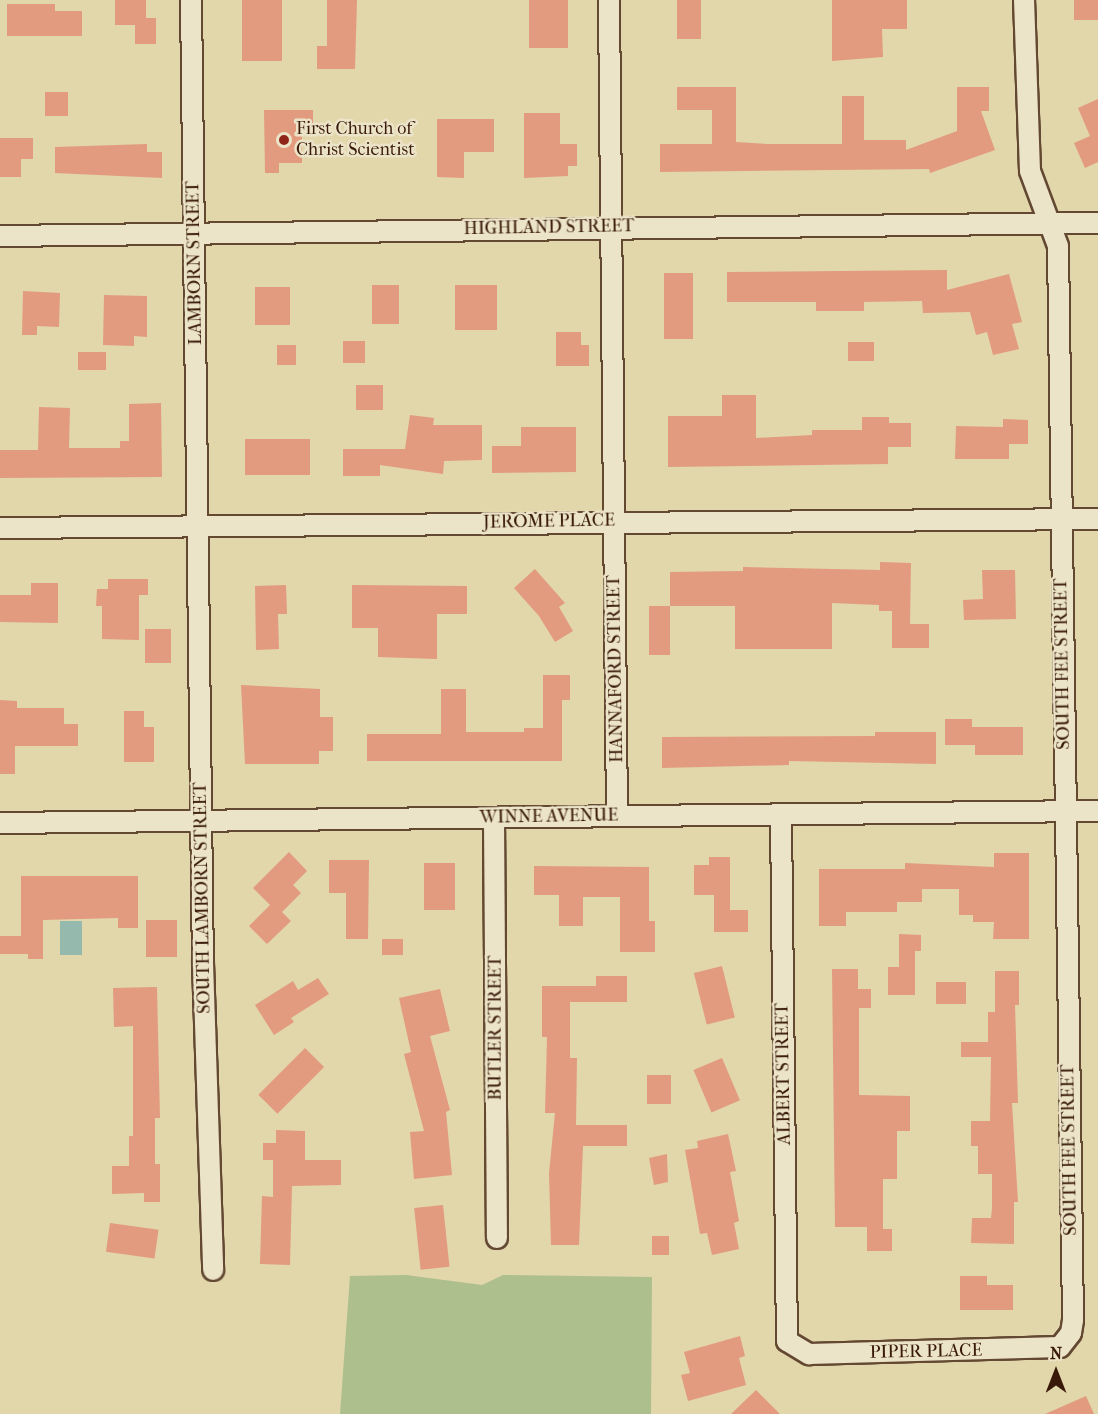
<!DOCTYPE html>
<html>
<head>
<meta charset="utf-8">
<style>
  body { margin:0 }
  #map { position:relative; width:1098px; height:1414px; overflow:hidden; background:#e2d6ab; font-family:"IM FELL French Canon",serif }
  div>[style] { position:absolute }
  .green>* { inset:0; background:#adbf8d }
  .water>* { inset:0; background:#95b9ac; transform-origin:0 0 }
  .building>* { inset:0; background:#e29b7f; transform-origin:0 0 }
  .roads { filter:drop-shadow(2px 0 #634832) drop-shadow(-2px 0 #634832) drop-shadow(0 2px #634832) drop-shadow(0 -2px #634832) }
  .minor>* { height:20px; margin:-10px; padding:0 10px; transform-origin:10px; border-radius:10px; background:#ece4c8 }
  .dots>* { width:16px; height:16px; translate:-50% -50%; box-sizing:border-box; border:3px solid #ece4c8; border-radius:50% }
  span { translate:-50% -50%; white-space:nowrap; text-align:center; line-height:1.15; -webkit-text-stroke:5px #ece4c8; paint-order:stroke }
  .poi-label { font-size:18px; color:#39190a }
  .left { translate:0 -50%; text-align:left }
  .street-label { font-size:18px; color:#39190a }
  .north { position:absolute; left:1026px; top:1342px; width:60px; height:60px; -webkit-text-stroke:4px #ece4c8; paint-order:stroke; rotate:0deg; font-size:16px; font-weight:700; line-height:24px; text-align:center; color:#39190a }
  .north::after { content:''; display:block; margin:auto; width:21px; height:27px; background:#39190a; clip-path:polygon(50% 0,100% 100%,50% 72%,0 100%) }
</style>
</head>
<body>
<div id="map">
  <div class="green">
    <div style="clip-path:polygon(406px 1275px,482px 1285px,503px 1275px,652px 1277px,651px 1414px,340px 1414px,350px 1276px)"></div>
  </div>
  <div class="water">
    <div style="left:60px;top:921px;width:22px;height:34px"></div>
  </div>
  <div class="building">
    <div style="clip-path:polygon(115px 0,146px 0,146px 18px,156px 18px,156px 44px,135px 44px,135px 25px,115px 25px)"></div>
    <div style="left:242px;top:0;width:40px;height:61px"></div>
    <div style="clip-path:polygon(327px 0,357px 0,355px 69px,317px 69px,317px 46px,327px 46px)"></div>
    <div style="left:529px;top:0;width:39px;height:48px"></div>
    <div style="left:677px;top:0;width:24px;height:39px"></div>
    <div style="clip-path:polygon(832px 0,907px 0,907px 29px,882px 29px,883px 57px,832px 61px)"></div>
    <div style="left:1074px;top:0;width:24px;height:20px"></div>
    <div style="clip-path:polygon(7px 4px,55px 4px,55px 11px,82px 11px,82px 36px,7px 36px)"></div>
    <div style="clip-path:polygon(677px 87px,736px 87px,736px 142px,768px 144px,842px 144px,842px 96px,864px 96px,864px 140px,906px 140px,906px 150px,957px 131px,957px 87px,989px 87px,989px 111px,981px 111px,995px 150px,930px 173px,929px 169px,660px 172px,660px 144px,712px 144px,712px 110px,677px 110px)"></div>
    <div style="left:45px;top:92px;width:23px;height:24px"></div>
    <div style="clip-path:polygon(1098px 99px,1098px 162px,1085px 168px,1074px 143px,1090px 136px,1078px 108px)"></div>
    <div style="clip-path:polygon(264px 110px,313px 110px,313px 135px,302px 135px,302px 163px,279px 163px,279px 173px,265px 173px)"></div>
    <div style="clip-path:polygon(524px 113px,560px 113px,560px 144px,577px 144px,577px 166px,568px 166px,568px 176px,524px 178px)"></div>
    <div style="clip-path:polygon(437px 119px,494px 119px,494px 152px,464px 152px,464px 178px,437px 177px)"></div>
    <div style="clip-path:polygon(0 138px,33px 138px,33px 159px,21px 159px,21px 177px,0 177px)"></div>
    <div style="clip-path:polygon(147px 144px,147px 152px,162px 152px,162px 178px,55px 173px,55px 147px)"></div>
    <div style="clip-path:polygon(947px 270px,947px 290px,1009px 274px,1022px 322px,1012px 324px,1019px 349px,993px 355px,987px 332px,976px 335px,970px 312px,923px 313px,922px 301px,864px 302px,864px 311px,816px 311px,816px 302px,727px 302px,727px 272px)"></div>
    <div style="left:664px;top:273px;width:29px;height:66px"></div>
    <div style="left:372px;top:285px;width:27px;height:39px"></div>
    <div style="left:455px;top:285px;width:42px;height:45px"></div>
    <div style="left:255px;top:287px;width:35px;height:38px"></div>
    <div style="clip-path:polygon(23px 291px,60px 293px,59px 327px,37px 326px,37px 335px,22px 335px)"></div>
    <div style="clip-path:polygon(104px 295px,147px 296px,147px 337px,134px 336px,134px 346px,103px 345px)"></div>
    <div style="clip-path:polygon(556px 332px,581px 332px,581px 345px,589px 345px,589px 366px,556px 366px)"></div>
    <div style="left:343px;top:341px;width:22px;height:22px"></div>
    <div style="left:848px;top:342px;width:26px;height:19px"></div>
    <div style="left:277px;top:345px;width:19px;height:20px"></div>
    <div style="left:78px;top:352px;width:28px;height:18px"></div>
    <div style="left:356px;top:385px;width:27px;height:25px"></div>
    <div style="clip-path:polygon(722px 395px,756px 395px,756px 438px,812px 435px,812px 430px,862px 430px,862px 417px,889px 417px,889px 423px,911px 423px,911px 447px,888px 447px,888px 464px,668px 467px,668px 416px,722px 416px)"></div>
    <div style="clip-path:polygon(161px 403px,162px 477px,0 478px,0 450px,38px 450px,39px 407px,70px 408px,69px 448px,120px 448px,120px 441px,129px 441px,129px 404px)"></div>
    <div style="clip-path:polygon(410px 415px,434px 418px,433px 425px,482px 425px,482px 460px,444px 461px,443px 474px,380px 465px,380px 476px,343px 476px,343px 449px,405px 449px)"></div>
    <div style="clip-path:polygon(1003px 419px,1028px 420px,1028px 444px,1009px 444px,1009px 459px,955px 459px,956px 426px,1003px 427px)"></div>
    <div style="clip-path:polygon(521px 427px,576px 427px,576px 472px,492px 473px,492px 446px,521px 446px)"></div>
    <div style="left:245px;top:439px;width:65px;height:36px"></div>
    <div style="clip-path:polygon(880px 562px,911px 563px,910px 624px,929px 624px,929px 648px,892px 648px,892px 611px,879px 611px,879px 605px,832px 603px,832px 649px,735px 649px,735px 606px,670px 606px,670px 572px,743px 571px,743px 567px,880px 570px)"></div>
    <div style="clip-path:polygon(535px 569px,565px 603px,559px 607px,573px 631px,555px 642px,539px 616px,514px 588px)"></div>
    <div style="clip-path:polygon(982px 570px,1015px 570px,1016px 619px,964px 620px,963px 600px,983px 599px)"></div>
    <div style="clip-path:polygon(108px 579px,148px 579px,148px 595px,139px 595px,139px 640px,102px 639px,102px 606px,96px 606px,97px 589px,108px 589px)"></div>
    <div style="clip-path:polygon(31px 583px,58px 583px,58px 623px,0 622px,0 595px,31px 595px)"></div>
    <div style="clip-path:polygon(286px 585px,287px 614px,278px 614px,279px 649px,256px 650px,255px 586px)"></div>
    <div style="clip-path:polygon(352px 585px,467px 586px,467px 614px,437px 614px,437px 659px,378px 657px,378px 628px,352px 628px)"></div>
    <div style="left:649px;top:606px;width:21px;height:49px"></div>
    <div style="left:145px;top:629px;width:26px;height:34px"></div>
    <div style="clip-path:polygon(543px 675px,570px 675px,570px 700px,562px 700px,562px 761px,367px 761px,367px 734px,441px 734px,441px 689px,466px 689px,466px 732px,524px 732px,524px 728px,543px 728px)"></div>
    <div style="clip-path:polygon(241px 685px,320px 689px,320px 717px,333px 717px,333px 751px,319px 751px,319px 764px,245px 764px)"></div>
    <div style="clip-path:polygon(0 700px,17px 701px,17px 708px,64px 708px,64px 724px,78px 724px,78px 746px,15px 746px,15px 774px,0 774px)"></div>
    <div style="clip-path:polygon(124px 711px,144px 711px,144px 727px,154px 727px,154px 762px,124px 762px)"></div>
    <div style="clip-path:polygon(945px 719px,972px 719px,972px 727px,1023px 727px,1023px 755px,975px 755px,975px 745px,945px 745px)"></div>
    <div style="clip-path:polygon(875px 732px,936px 732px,936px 764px,789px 761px,789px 765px,662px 768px,662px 737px,875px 736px)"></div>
    <div style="clip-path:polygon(289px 852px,307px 871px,293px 885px,301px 893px,282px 912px,291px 921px,267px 944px,249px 926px,270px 905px,253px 888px)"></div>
    <div style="clip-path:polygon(994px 853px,1029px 853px,1029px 939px,993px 939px,994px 922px,973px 922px,973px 915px,959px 915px,959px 889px,922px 889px,922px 902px,897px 902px,897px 912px,846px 912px,846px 926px,819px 926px,819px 869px,905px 869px,905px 863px,994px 867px)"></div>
    <div style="clip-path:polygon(709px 857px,730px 857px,730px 910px,748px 910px,748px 932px,714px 932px,714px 895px,694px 895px,694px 865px,709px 865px)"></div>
    <div style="clip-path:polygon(329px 860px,369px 860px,368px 939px,346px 939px,346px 893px,329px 893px)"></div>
    <div style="left:424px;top:863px;width:31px;height:47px"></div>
    <div style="clip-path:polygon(534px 866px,649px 867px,649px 921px,655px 921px,655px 952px,620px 952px,620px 897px,583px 897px,583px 926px,559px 926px,559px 895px,534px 895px)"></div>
    <div style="clip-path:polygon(21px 876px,138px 876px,138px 928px,118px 928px,118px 918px,43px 920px,43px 959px,28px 959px,28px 954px,0 954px,0 936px,21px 936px)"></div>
    <div style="left:146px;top:920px;width:31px;height:37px"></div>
    <div style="clip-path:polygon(899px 934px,921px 935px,921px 951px,915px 951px,915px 995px,888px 995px,888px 967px,899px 967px)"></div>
    <div style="left:382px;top:939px;width:21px;height:16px"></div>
    <div style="left:722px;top:966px;width:53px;height:29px;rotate:76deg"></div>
    <div style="clip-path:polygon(832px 969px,858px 969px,858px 989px,871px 989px,871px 1008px,859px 1008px,859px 1095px,910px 1096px,910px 1131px,897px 1131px,897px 1179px,883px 1179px,883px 1229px,892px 1229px,892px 1251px,867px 1251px,867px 1227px,835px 1227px)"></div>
    <div style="clip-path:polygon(995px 971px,1019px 971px,1019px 1005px,1015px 1005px,1018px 1103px,1012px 1103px,1018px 1202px,1014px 1202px,1014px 1244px,971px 1243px,972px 1218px,991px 1218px,992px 1208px,992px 1174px,978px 1174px,978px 1146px,971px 1146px,971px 1121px,990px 1121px,991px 1057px,961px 1057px,961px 1042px,988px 1042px,988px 1012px,995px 1012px)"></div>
    <div style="clip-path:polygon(596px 976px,627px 976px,627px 1002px,570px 1002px,570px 1058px,577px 1058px,576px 1125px,627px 1125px,627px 1146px,583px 1146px,579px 1245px,551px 1245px,549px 1173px,555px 1113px,545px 1113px,547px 1037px,542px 1037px,542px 986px,596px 986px)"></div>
    <div style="clip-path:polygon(318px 978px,329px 994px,291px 1018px,294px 1022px,274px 1035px,255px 1005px,293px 981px,298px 990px)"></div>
    <div style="left:936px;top:982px;width:30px;height:22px"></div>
    <div style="clip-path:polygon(157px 987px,160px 1118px,155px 1118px,155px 1164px,160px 1164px,160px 1202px,144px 1202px,144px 1193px,112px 1194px,112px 1166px,129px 1166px,129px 1136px,133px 1136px,133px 1026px,114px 1027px,113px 988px)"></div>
    <div style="clip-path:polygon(440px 989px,450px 1031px,430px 1036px,450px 1110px,446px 1112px,452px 1175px,414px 1179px,410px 1132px,424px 1131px,404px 1054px,411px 1052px,399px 998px)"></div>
    <div style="left:305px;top:1048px;width:27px;height:66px;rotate:45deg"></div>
    <div style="left:722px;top:1058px;width:46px;height:31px;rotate:67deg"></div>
    <div style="left:647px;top:1075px;width:24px;height:29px"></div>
    <div style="clip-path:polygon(276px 1130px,305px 1131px,305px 1160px,341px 1160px,341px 1185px,292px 1186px,290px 1265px,260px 1264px,262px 1196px,273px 1197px,273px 1160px,263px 1160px,263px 1143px,276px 1143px)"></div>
    <div style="clip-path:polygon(728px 1134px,736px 1171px,730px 1172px,739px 1221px,734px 1223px,739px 1249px,712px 1255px,707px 1233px,700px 1234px,685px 1150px,698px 1148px,697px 1141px)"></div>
    <div style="clip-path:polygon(667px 1154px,668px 1182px,654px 1185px,649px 1158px)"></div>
    <div style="left:443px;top:1205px;width:62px;height:29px;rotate:84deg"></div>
    <div style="left:110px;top:1223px;width:49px;height:29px;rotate:8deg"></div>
    <div style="left:652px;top:1236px;width:17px;height:19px"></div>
    <div style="clip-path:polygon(960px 1276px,987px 1276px,987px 1285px,1013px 1285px,1013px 1310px,960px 1310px)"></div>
    <div style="clip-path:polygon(740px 1336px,745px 1356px,739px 1358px,746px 1385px,688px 1401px,681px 1375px,690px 1373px,684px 1352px)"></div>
    <div style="clip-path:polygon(756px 1390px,780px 1414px,731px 1414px)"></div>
    <div style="clip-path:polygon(1086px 1396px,1094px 1414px,1045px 1414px)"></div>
  </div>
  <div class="roads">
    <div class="minor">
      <div style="left:191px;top:0;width:963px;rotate:89.29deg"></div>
      <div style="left:203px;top:963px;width:307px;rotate:88.1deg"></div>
      <div style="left:609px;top:0;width:816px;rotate:89.44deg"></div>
      <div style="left:0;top:236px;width:1098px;rotate:-0.68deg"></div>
      <div style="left:0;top:528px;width:1098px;rotate:-0.47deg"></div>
      <div style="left:781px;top:816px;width:525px;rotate:89.35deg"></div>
      <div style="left:787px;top:1341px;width:26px;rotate:31deg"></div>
      <div style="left:809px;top:1354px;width:251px;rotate:-1.6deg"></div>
      <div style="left:1060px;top:1347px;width:18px;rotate:-52deg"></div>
      <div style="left:1071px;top:1333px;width:13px;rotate:-81deg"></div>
      <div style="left:1073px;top:1320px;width:1074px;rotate:-90.8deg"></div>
      <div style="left:1058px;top:246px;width:80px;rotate:-110.5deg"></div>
      <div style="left:1030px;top:171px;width:171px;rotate:-92deg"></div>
      <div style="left:494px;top:818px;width:420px;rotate:89.6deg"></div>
      <div style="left:0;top:823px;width:1098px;rotate:-0.63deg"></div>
    </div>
  </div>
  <div class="dots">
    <div style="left:284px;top:140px;background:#8f2418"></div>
  </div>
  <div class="poi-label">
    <span class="left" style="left:296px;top:140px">First Church of<br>Christ Scientist</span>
  </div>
  <div class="street-label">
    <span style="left:549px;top:228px;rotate:-1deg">HIGHLAND STREET</span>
    <span style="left:195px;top:263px;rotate:-91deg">LAMBORN STREET</span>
    <span style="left:549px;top:522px;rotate:-1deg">JEROME PLACE</span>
    <span style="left:1063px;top:664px;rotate:-91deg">SOUTH FEE STREET</span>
    <span style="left:616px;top:669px;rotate:-91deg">HANNAFORD STREET</span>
    <span style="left:549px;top:817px;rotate:-1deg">WINNE AVENUE</span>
    <span style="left:203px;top:898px;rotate:-91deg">SOUTH LAMBORN STREET</span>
    <span style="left:496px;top:1028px;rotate:-90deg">BUTLER STREET</span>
    <span style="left:784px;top:1074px;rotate:-91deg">ALBERT STREET</span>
    <span style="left:1070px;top:1150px;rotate:-91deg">SOUTH FEE STREET</span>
    <span style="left:926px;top:1352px;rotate:-1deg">PIPER PLACE</span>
  </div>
  <div class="north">N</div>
</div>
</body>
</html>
